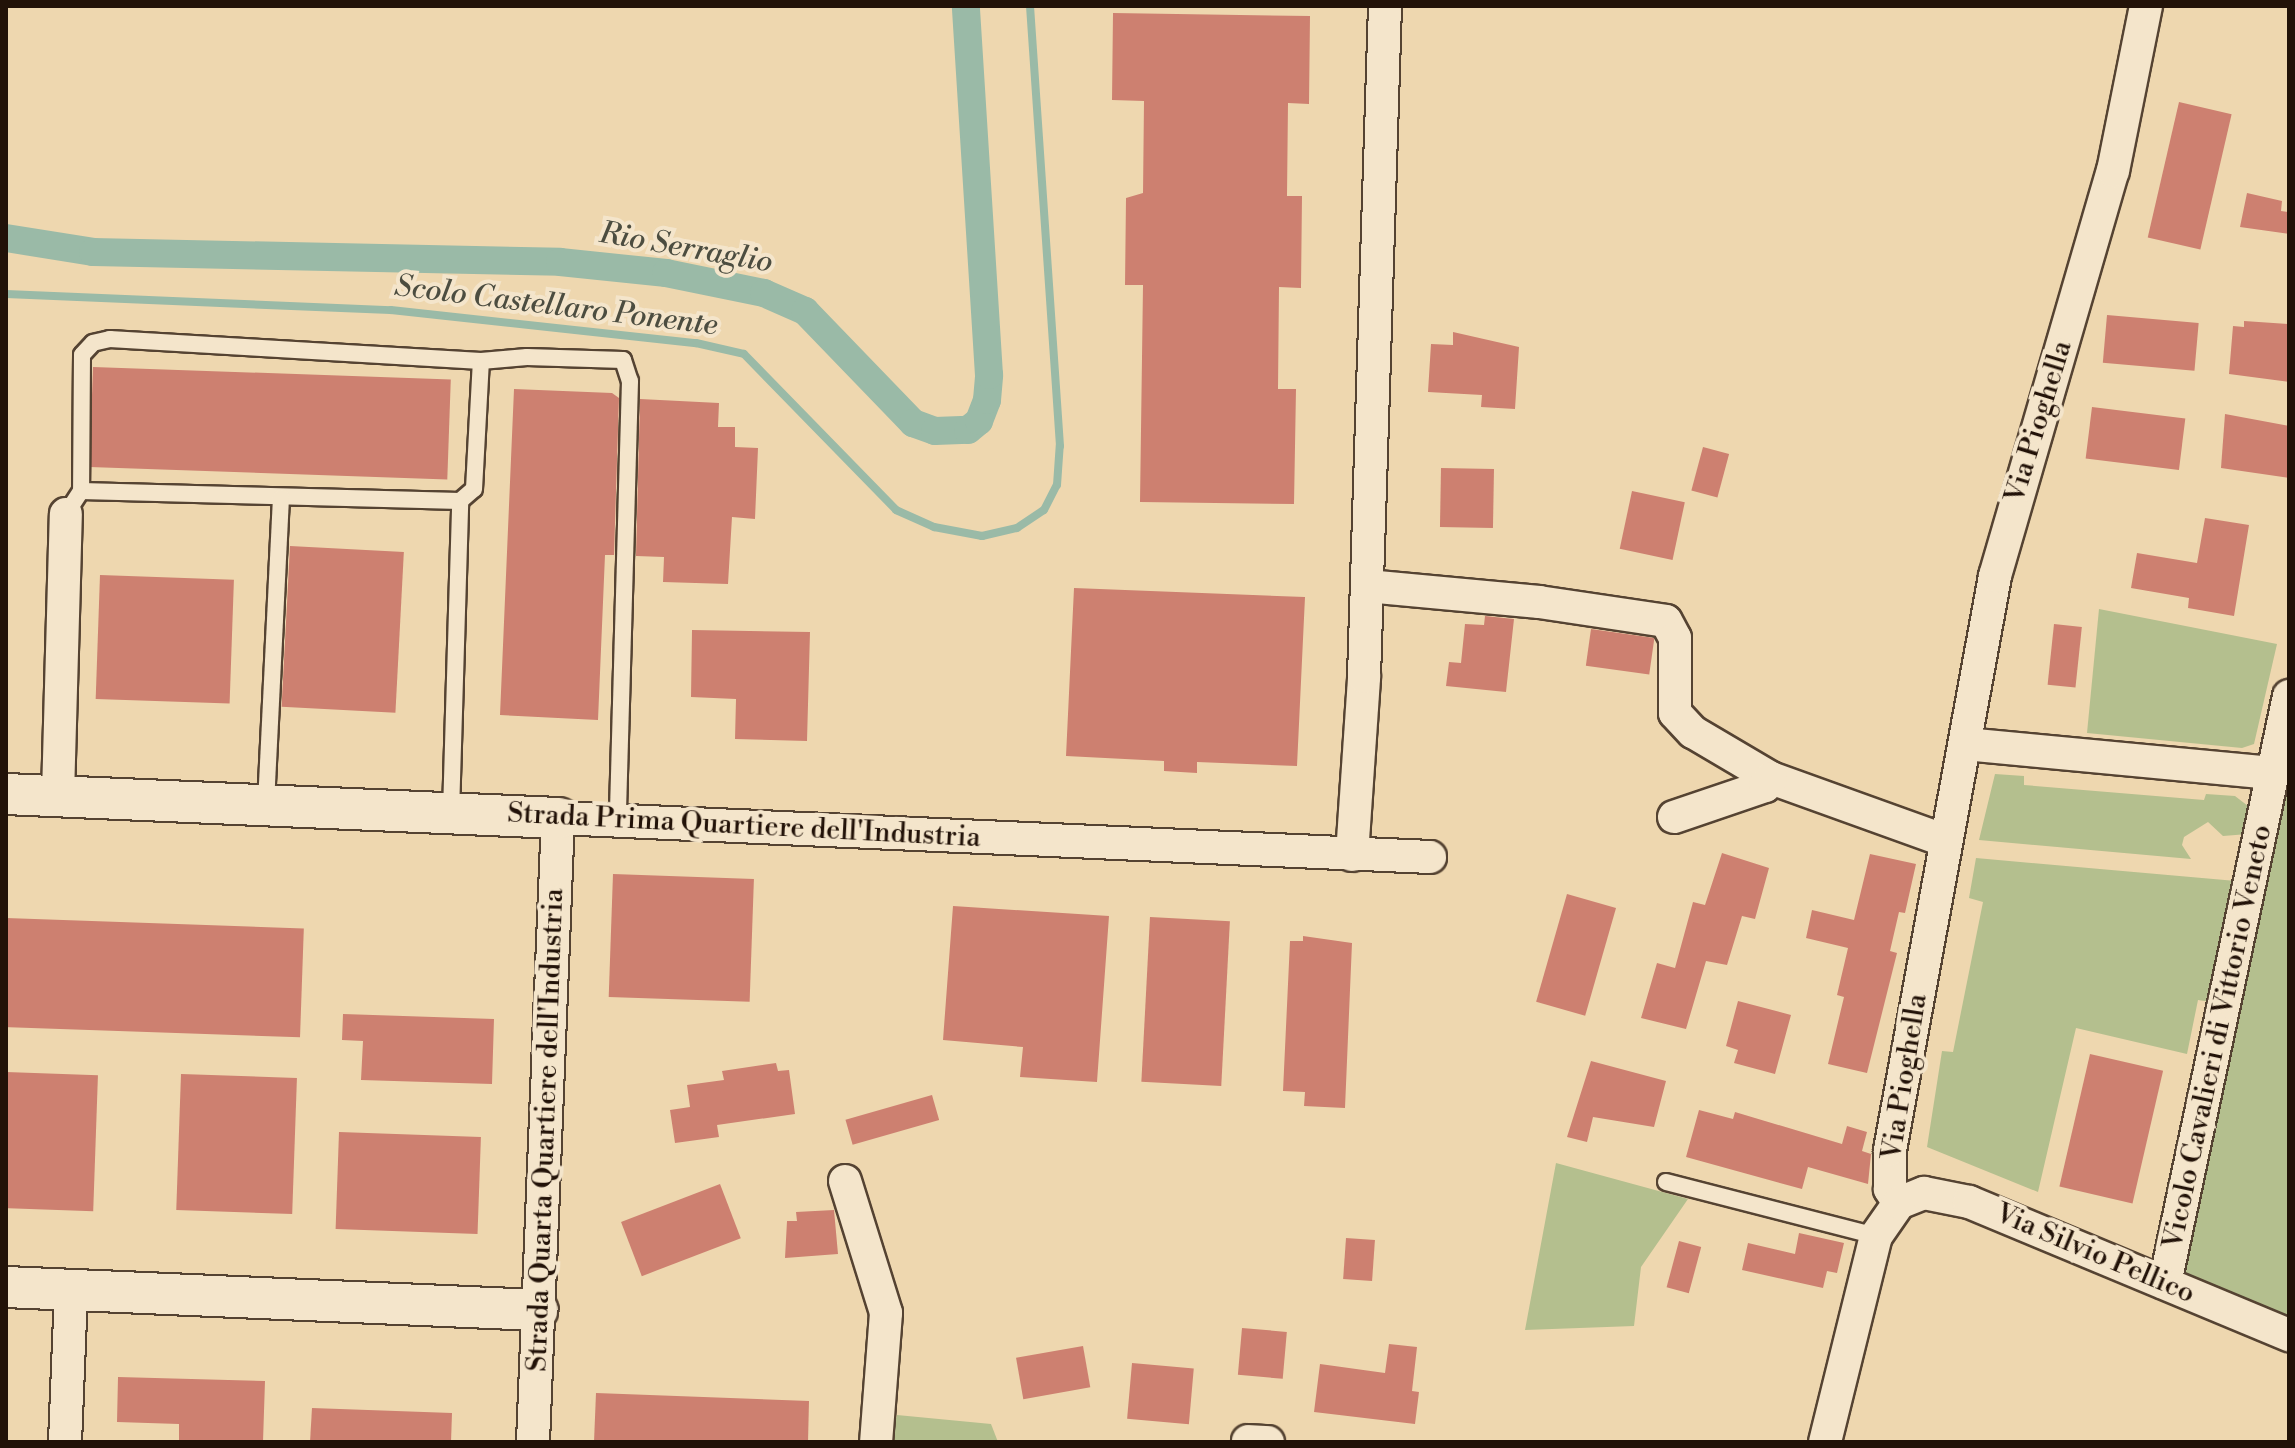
<!DOCTYPE html>
<html>
<head>
<meta charset="utf-8">
<style>
  body { margin:0 }
  #map { position:relative; width:2295px; height:1448px; overflow:hidden; background:#eed7af; font-family:"Libre Bodoni",serif }
  div>[style] { position:absolute }
  .green>* { inset:0; background:#b4bf8e }
  .stream>* { height:8px; margin:-4px; padding:0 4px; transform-origin:4px; border-radius:4px; background:#9abaa7 }
  .canal>* { height:28px; margin:-14px; padding:0 14px; transform-origin:14px; border-radius:14px; background:#9abaa7 }
  .building>* { inset:0; background:#cd8070; transform-origin:0 0 }
  .roads { filter:drop-shadow(2px 0 #554332) drop-shadow(-2px 0 #554332) drop-shadow(0 2px #554332) drop-shadow(0 -2px #554332) }
  .service>* { height:16px; margin:-8px; padding:0 8px; transform-origin:8px; border-radius:8px; background:#f4e5cb }
  .minor>* { height:32px; margin:-16px; padding:0 16px; transform-origin:16px; border-radius:16px; background:#f4e5cb }
  .tertiary>* { height:40px; margin:-20px; padding:0 20px; transform-origin:20px; border-radius:20px; background:#f4e5cb }
  span { translate:-50% -50%; white-space:nowrap; text-align:center; line-height:1.15; -webkit-text-stroke:8px #f4e5cb; paint-order:stroke }
  .street-label { font-size:28px; color:#221208 }
  .water-label { font-size:30px; color:#4c4d40; font-style:italic }
  .frame { position:absolute; inset:0; border:8px solid #221208; pointer-events:none }
</style>
</head>
<body>
<div id="map">
  <div class="green">
    <div style="clip-path:polygon(2099px 609px,2277px 644px,2254px 744px,2242px 748px,2087px 733px)"></div>
    <div style="clip-path:polygon(1995px 774px,2024px 776px,2024px 785px,2204px 800px,2206px 794px,2235px 796px,2248px 806px,2248px 834px,2223px 836px,2208px 822px,2184px 837px,2182px 845px,2191px 859px,1979px 840px)"></div>
    <div style="clip-path:polygon(2289px 789px,2289px 1320px,2190px 1281px,2182px 1272px,2279px 798px)"></div>
    <div style="clip-path:polygon(1976px 858px,2236px 881px,2211px 1002px,2198px 1000px,2187px 1054px,2076px 1028px,2038px 1192px,1927px 1147px,1942px 1051px,1953px 1052px,1983px 902px,1969px 898px)"></div>
    <div style="clip-path:polygon(1556px 1163px,1688px 1199px,1641px 1267px,1634px 1326px,1525px 1330px)"></div>
    <div style="clip-path:polygon(897px 1415px,991px 1424px,998px 1442px,889px 1442px)"></div>
  </div>
  <div class="stream">
    <div style="left:6px;top:294px;width:385px;rotate:2.4deg"></div>
    <div style="left:391px;top:310px;width:307px;rotate:6.2deg"></div>
    <div style="left:696px;top:343px;width:49px;rotate:12.9deg"></div>
    <div style="left:744px;top:354px;width:218px;rotate:45.7deg"></div>
    <div style="left:896px;top:510px;width:42px;rotate:24.1deg"></div>
    <div style="left:934px;top:527px;width:49px;rotate:10.6deg"></div>
    <div style="left:982px;top:536px;width:36px;rotate:-13deg"></div>
    <div style="left:1017px;top:528px;width:32px;rotate:-34deg"></div>
    <div style="left:1044px;top:510px;width:28px;rotate:-63deg"></div>
    <div style="left:1057px;top:485px;width:39px;rotate:-86deg"></div>
    <div style="left:1060px;top:446px;width:441px;rotate:-93.9deg"></div>
  </div>
  <div class="canal">
    <div style="left:6px;top:238px;width:88px;rotate:9.1deg"></div>
    <div style="left:93px;top:252px;width:467px;rotate:1.2deg"></div>
    <div style="left:560px;top:262px;width:107px;rotate:5.9deg"></div>
    <div style="left:666px;top:273px;width:100px;rotate:11.5deg"></div>
    <div style="left:764px;top:293px;width:45px;rotate:23.7deg"></div>
    <div style="left:805px;top:311px;width:156px;rotate:46deg"></div>
    <div style="left:913px;top:423px;width:23px;rotate:20deg"></div>
    <div style="left:935px;top:431px;width:33px;rotate:-2deg"></div>
    <div style="left:968px;top:430px;width:14px;rotate:-39deg"></div>
    <div style="left:979px;top:421px;width:22px;rotate:-69deg"></div>
    <div style="left:987px;top:400px;width:25px;rotate:-85deg"></div>
    <div style="left:989px;top:375px;width:370px;rotate:-93.6deg"></div>
  </div>
  <div class="building">
    <div style="clip-path:polygon(1113px 13px,1310px 16px,1309px 104px,1288px 103px,1287px 196px,1302px 196px,1301px 288px,1279px 287px,1278px 389px,1296px 389px,1294px 504px,1140px 502px,1143px 285px,1125px 285px,1126px 198px,1143px 193px,1144px 101px,1112px 100px)"></div>
    <div style="left:2179px;top:102px;width:54px;height:139px;rotate:13deg"></div>
    <div style="clip-path:polygon(2247px 193px,2282px 201px,2281px 211px,2289px 212px,2289px 234px,2240px 227px)"></div>
    <div style="left:2107px;top:315px;width:92px;height:48px;rotate:5deg"></div>
    <div style="clip-path:polygon(2244px 321px,2289px 324px,2289px 382px,2229px 374px,2233px 326px,2244px 327px)"></div>
    <div style="clip-path:polygon(1453px 332px,1519px 347px,1515px 409px,1481px 407px,1482px 395px,1428px 392px,1431px 344px,1453px 345px)"></div>
    <div style="left:93px;top:367px;width:358px;height:100px;rotate:2deg"></div>
    <div style="clip-path:polygon(514px 389px,612px 393px,619px 398px,614px 555px,605px 555px,598px 720px,500px 715px)"></div>
    <div style="clip-path:polygon(640px 399px,719px 403px,718px 427px,735px 427px,735px 447px,758px 448px,755px 519px,732px 517px,728px 584px,663px 582px,664px 557px,636px 556px)"></div>
    <div style="left:2092px;top:407px;width:94px;height:52px;rotate:7deg"></div>
    <div style="clip-path:polygon(2225px 414px,2289px 426px,2289px 478px,2221px 468px)"></div>
    <div style="left:1703px;top:447px;width:27px;height:45px;rotate:15deg"></div>
    <div style="left:1441px;top:468px;width:53px;height:59px;rotate:1deg"></div>
    <div style="left:1632px;top:491px;width:54px;height:59px;rotate:12deg"></div>
    <div style="clip-path:polygon(2205px 518px,2249px 525px,2234px 616px,2188px 608px,2189px 598px,2131px 588px,2137px 553px,2197px 563px)"></div>
    <div style="left:290px;top:546px;width:114px;height:161px;rotate:3deg"></div>
    <div style="left:100px;top:575px;width:134px;height:124px;rotate:2deg"></div>
    <div style="clip-path:polygon(1074px 588px,1305px 597px,1297px 766px,1197px 762px,1197px 773px,1164px 771px,1164px 761px,1066px 756px)"></div>
    <div style="clip-path:polygon(1485px 616px,1514px 619px,1506px 692px,1446px 686px,1449px 662px,1461px 663px,1465px 624px,1484px 625px)"></div>
    <div style="left:2054px;top:624px;width:28px;height:61px;rotate:6deg"></div>
    <div style="left:1591px;top:629px;width:64px;height:37px;rotate:8deg"></div>
    <div style="clip-path:polygon(692px 630px,810px 632px,807px 741px,735px 739px,736px 699px,691px 697px)"></div>
    <div style="clip-path:polygon(1722px 853px,1769px 868px,1755px 919px,1742px 916px,1727px 965px,1706px 961px,1686px 1029px,1641px 1018px,1657px 963px,1675px 968px,1693px 902px,1705px 905px)"></div>
    <div style="clip-path:polygon(1870px 854px,1916px 864px,1905px 913px,1899px 912px,1890px 951px,1897px 953px,1867px 1073px,1828px 1064px,1844px 997px,1837px 995px,1848px 948px,1806px 938px,1812px 910px,1854px 920px)"></div>
    <div style="left:613px;top:874px;width:141px;height:123px;rotate:2deg"></div>
    <div style="left:1567px;top:894px;width:51px;height:112px;rotate:16deg"></div>
    <div style="clip-path:polygon(953px 906px,1109px 916px,1097px 1082px,1020px 1077px,1023px 1047px,943px 1040px)"></div>
    <div style="left:1150px;top:917px;width:80px;height:165px;rotate:3deg"></div>
    <div style="left:6px;top:918px;width:298px;height:109px;rotate:2deg"></div>
    <div style="clip-path:polygon(1303px 936px,1352px 943px,1345px 1108px,1304px 1106px,1305px 1092px,1283px 1091px,1290px 941px,1303px 941px)"></div>
    <div style="clip-path:polygon(1738px 1001px,1791px 1015px,1775px 1074px,1734px 1063px,1738px 1050px,1726px 1046px)"></div>
    <div style="clip-path:polygon(343px 1014px,494px 1019px,492px 1084px,361px 1080px,363px 1041px,342px 1040px)"></div>
    <div style="left:2090px;top:1054px;width:75px;height:136px;rotate:13deg"></div>
    <div style="clip-path:polygon(1591px 1061px,1666px 1081px,1654px 1127px,1593px 1117px,1587px 1142px,1567px 1137px)"></div>
    <div style="clip-path:polygon(776px 1063px,778px 1071px,789px 1070px,795px 1114px,717px 1125px,719px 1137px,675px 1143px,670px 1110px,690px 1107px,687px 1085px,724px 1080px,722px 1071px)"></div>
    <div style="left:6px;top:1072px;width:92px;height:136px;rotate:2deg"></div>
    <div style="left:181px;top:1074px;width:116px;height:136px;rotate:2deg"></div>
    <div style="left:932px;top:1095px;width:26px;height:90px;rotate:74deg"></div>
    <div style="clip-path:polygon(1699px 1110px,1733px 1119px,1735px 1112px,1842px 1144px,1847px 1126px,1867px 1132px,1862px 1151px,1871px 1154px,1868px 1184px,1808px 1167px,1802px 1189px,1686px 1157px)"></div>
    <div style="left:339px;top:1132px;width:142px;height:97px;rotate:2deg"></div>
    <div style="left:720px;top:1184px;width:58px;height:106px;rotate:69deg"></div>
    <div style="clip-path:polygon(834px 1210px,838px 1254px,785px 1258px,787px 1221px,797px 1221px,796px 1212px)"></div>
    <div style="clip-path:polygon(1799px 1233px,1844px 1243px,1837px 1273px,1827px 1271px,1823px 1288px,1742px 1270px,1748px 1243px,1795px 1254px)"></div>
    <div style="left:1346px;top:1238px;width:29px;height:41px;rotate:4deg"></div>
    <div style="left:1679px;top:1241px;width:23px;height:48px;rotate:15deg"></div>
    <div style="left:1242px;top:1328px;width:45px;height:47px;rotate:5deg"></div>
    <div style="clip-path:polygon(1389px 1344px,1417px 1347px,1412px 1391px,1419px 1392px,1415px 1424px,1314px 1412px,1320px 1364px,1385px 1373px)"></div>
    <div style="left:1083px;top:1346px;width:42px;height:68px;rotate:80deg"></div>
    <div style="left:1132px;top:1363px;width:62px;height:56px;rotate:5deg"></div>
    <div style="clip-path:polygon(118px 1377px,265px 1381px,263px 1442px,179px 1442px,179px 1424px,117px 1422px)"></div>
    <div style="clip-path:polygon(596px 1393px,809px 1401px,808px 1442px,594px 1442px)"></div>
    <div style="clip-path:polygon(312px 1408px,452px 1413px,451px 1442px,310px 1442px)"></div>
  </div>
  <div class="roads">
    <div class="service">
      <div style="left:481px;top:361px;width:46px;rotate:-5deg"></div>
      <div style="left:527px;top:357px;width:96px;rotate:1.8deg"></div>
      <div style="left:623px;top:360px;width:22px;rotate:72deg"></div>
      <div style="left:630px;top:381px;width:439px;rotate:91.6deg"></div>
      <div style="left:66px;top:514px;width:27px;rotate:-57deg"></div>
      <div style="left:81px;top:491px;width:379px;rotate:1.5deg"></div>
      <div style="left:460px;top:501px;width:18px;rotate:-41deg"></div>
      <div style="left:474px;top:489px;width:128px;rotate:-86.9deg"></div>
      <div style="left:481px;top:361px;width:372px;rotate:-176.6deg"></div>
      <div style="left:110px;top:339px;width:17px;rotate:167deg"></div>
      <div style="left:93px;top:343px;width:16px;rotate:133deg"></div>
      <div style="left:82px;top:355px;width:136px;rotate:90.4deg"></div>
      <div style="left:266px;top:804px;width:307px;rotate:-87.2deg"></div>
      <div style="left:451px;top:813px;width:312px;rotate:-88.3deg"></div>
      <div style="left:1666px;top:1182px;width:217px;rotate:14.4deg"></div>
    </div>
    <div class="minor">
      <div style="left:1367px;top:586px;width:173px;rotate:5.3deg"></div>
      <div style="left:1539px;top:602px;width:128px;rotate:8.5deg"></div>
      <div style="left:1666px;top:621px;width:19px;rotate:62deg"></div>
      <div style="left:1675px;top:638px;width:75px;rotate:90deg"></div>
      <div style="left:1675px;top:713px;width:26px;rotate:47deg"></div>
      <div style="left:1693px;top:732px;width:91px;rotate:30.5deg"></div>
      <div style="left:1771px;top:778px;width:186px;rotate:19.8deg"></div>
      <div style="left:1965px;top:744px;width:308px;rotate:5.4deg"></div>
      <div style="left:58px;top:795px;width:281px;rotate:-88.4deg"></div>
      <div style="left:1674px;top:817px;width:96px;rotate:-18.8deg"></div>
      <div style="left:1765px;top:786px;width:10px;rotate:-53deg"></div>
      <div style="left:1352px;top:855px;width:178px;rotate:-86.1deg"></div>
      <div style="left:1364px;top:677px;width:671px;rotate:-88.21deg"></div>
      <div style="left:845px;top:1181px;width:138px;rotate:72.7deg"></div>
      <div style="left:886px;top:1313px;width:129px;rotate:94.4deg"></div>
      <div style="left:1899px;top:1203px;width:17px;rotate:-123deg"></div>
      <div style="left:1890px;top:1189px;width:39px;rotate:-90deg"></div>
      <div style="left:1890px;top:1150px;width:584px;rotate:-79.63deg"></div>
      <div style="left:1995px;top:576px;width:422px;rotate:-73.8deg"></div>
      <div style="left:2113px;top:171px;width:168px;rotate:-78.7deg"></div>
      <div style="left:2165px;top:1283px;width:600px;rotate:-78.07deg"></div>
      <div style="left:1248px;top:1441px;width:20px;rotate:3deg"></div>
      <div style="left:65px;top:1442px;width:152px;rotate:-87.7deg"></div>
      <div style="left:533px;top:1442px;width:625px;rotate:-87.71deg"></div>
      <div style="left:558px;top:818px;width:873px;rotate:2.56deg"></div>
      <div style="left:1825px;top:1442px;width:212px;rotate:-76.1deg"></div>
      <div style="left:1876px;top:1236px;width:40px;rotate:-55.1deg"></div>
      <div style="left:1899px;top:1203px;width:27px;rotate:-22deg"></div>
      <div style="left:1924px;top:1193px;width:46px;rotate:11.3deg"></div>
      <div style="left:1969px;top:1202px;width:347px;rotate:22.6deg"></div>
    </div>
    <div class="tertiary">
      <div style="left:6px;top:794px;width:553px;rotate:2.49deg"></div>
      <div style="left:6px;top:1287px;width:532px;rotate:2.48deg"></div>
    </div>
  </div>
  <div class="street-label">
    <span style="left:2039px;top:422px;rotate:-73deg">Via Pioghella</span>
    <span style="left:744px;top:826px;rotate:3deg">Strada Prima Quartiere dell'Industria</span>
    <span style="left:2218px;top:1037px;rotate:-78deg">Vicolo Cavalieri di Vittorio Veneto</span>
    <span style="left:1905px;top:1077px;rotate:-81deg">Via Pioghella</span>
    <span style="left:546px;top:1130px;rotate:-88deg">Strada Quarta Quartiere dell'Industria</span>
    <span style="left:2095px;top:1254px;rotate:23deg">Via Silvio Pellico</span>
  </div>
  <div class="water-label">
    <span style="left:686px;top:248px;rotate:10deg">Rio Serraglio</span>
    <span style="left:556px;top:306px;rotate:7deg">Scolo Castellaro Ponente</span>
  </div>
  <div class="frame"></div>
</div>
</body>
</html>
